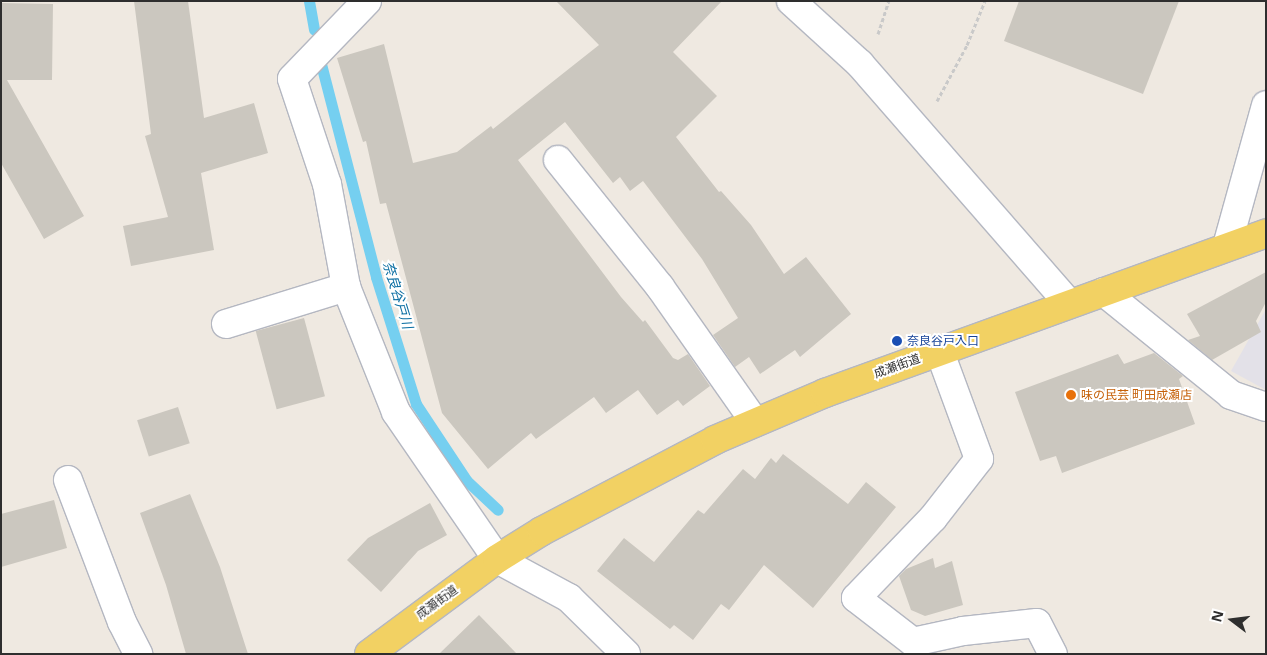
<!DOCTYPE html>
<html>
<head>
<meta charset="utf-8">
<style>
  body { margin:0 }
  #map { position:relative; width:1267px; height:655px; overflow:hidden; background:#efe9e1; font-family:"Noto Sans","Noto Sans JP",sans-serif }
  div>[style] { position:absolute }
  .industrial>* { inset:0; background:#e3e1e8 }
  .stream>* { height:11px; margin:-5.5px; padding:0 5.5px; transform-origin:5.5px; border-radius:5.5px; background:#75cff0 }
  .building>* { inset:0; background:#cbc7bf; transform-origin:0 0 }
  .path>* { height:3px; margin-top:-1.5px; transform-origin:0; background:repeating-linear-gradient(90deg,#c9c9c9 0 4px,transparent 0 6.5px) }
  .roads { filter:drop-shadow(1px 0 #b4b7c1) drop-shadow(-1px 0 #b4b7c1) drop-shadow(0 1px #b4b7c1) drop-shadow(0 -1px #b4b7c1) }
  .minor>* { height:28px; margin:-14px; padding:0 14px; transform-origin:14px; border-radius:14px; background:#fff }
  .major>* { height:28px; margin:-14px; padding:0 14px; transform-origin:14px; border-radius:14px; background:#f2d163 }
  .dots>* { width:14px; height:14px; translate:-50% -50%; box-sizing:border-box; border:2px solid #fff; border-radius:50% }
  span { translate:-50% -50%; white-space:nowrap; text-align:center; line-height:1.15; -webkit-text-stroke:4px #fff; paint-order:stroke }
  .transit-label { font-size:12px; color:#164399 }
  .left { translate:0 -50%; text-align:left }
  .street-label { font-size:12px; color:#2e2e2e }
  .food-label { font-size:12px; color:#c56008 }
  .water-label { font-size:14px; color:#0d6fa3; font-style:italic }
  .frame { position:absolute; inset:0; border:2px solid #2e2e2e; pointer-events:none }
  .north { position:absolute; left:1207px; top:595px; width:50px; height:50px; -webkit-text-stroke:4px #fff; paint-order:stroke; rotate:285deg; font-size:14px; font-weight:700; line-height:20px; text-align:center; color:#2e2e2e }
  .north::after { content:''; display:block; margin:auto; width:18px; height:22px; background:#2e2e2e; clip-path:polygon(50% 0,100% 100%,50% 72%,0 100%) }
</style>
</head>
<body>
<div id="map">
  <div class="industrial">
    <div style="clip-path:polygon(1266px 309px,1266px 390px,1231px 371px)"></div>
  </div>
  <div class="stream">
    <div style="left:309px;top:1px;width:29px;rotate:80deg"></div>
    <div style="left:321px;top:64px;width:220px;rotate:75.5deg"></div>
    <div style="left:376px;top:277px;width:133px;rotate:72.5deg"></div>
    <div style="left:416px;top:404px;width:92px;rotate:56.5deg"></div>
    <div style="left:467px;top:481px;width:42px;rotate:43.1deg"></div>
  </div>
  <div class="building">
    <div style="clip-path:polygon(134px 1px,188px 1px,204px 118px,254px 103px,268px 153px,201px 173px,214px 250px,131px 266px,123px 226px,168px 217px,145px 136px,151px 134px)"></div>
    <div style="clip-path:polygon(556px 1px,722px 1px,673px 52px,717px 96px,676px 137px,719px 192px,721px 191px,751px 225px,784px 274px,806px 257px,851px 314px,800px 357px,795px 350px,760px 374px,749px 357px,735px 367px,713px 335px,738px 318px,702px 259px,643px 181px,630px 191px,620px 177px,613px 183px,565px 122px,518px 160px,621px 297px,643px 322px,645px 320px,673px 358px,678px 360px,688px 354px,710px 386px,683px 406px,678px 400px,657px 415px,638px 390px,606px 413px,594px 397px,536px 439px,531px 433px,488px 469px,442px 413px,386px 203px,380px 204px,366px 141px,363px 142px,337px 58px,384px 44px,413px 163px,457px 152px,491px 126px,493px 129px,599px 45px)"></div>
    <div style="clip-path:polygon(1019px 1px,1179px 1px,1143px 94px,1004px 41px)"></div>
    <div style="clip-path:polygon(1px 3px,53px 4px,52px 80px,7px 80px,84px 216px,44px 239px,1px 163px)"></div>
    <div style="clip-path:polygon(1266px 272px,1266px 302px,1256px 321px,1261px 332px,1212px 360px,1188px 340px,1200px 336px,1187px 314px)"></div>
    <div style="left:304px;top:318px;width:81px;height:50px;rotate:75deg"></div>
    <div style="clip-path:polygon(1154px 353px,1183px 376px,1179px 379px,1195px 424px,1062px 473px,1056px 456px,1040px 461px,1015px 392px,1118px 354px,1124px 364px)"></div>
    <div style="left:178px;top:407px;width:38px;height:43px;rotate:72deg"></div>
    <div style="clip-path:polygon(783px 454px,848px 504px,866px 482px,896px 507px,813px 608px,764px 565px,729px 610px,721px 604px,693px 640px,674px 625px,670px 629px,597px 571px,624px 538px,654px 562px,698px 510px,704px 514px,743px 469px,755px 479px,771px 458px,776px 463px)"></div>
    <div style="clip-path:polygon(190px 494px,220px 567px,248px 654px,186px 654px,166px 585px,140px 513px)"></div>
    <div style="clip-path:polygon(54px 500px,67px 548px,1px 567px,1px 514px)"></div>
    <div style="clip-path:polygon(430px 503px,447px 535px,418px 551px,381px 592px,347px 560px,368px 538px)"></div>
    <div style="clip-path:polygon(933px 558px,935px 568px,952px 561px,963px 605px,925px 616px,911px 610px,899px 576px,906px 569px)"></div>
    <div style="clip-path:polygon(479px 615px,517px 654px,439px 654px)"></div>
  </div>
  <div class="path">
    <div style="left:878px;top:34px;width:35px;rotate:-72deg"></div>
    <div style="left:937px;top:101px;width:64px;rotate:-61.8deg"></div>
    <div style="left:967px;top:45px;width:48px;rotate:-67.8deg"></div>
  </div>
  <div class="roads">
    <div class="minor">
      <div style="left:367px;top:1px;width:108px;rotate:133.9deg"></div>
      <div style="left:292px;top:79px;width:111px;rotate:71.6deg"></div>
      <div style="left:327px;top:184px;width:105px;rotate:79.5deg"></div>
      <div style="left:346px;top:287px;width:135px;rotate:68.2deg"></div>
      <div style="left:396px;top:412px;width:178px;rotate:55.5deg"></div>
      <div style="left:497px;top:559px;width:82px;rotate:28.4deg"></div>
      <div style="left:569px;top:598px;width:80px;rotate:44.5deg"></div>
      <div style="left:791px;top:1px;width:93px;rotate:42.4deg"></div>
      <div style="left:860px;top:64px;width:318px;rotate:48.9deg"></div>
      <div style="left:558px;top:160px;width:163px;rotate:51.2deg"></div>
      <div style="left:660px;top:287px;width:165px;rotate:54.9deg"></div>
      <div style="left:1227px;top:246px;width:146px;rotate:-74.5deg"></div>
      <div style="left:1104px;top:292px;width:164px;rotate:39deg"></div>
      <div style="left:1231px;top:395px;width:37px;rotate:19deg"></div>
      <div style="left:226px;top:324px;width:126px;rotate:-17.1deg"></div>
      <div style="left:939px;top:350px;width:116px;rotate:69.8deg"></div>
      <div style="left:979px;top:459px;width:75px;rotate:127.9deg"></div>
      <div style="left:933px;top:518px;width:111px;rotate:133.9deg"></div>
      <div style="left:856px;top:598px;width:72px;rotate:37.7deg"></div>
      <div style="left:913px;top:642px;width:51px;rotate:-12.4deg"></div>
      <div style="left:963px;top:631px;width:74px;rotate:-6.2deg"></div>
      <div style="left:1037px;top:623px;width:35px;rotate:63deg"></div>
      <div style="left:68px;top:480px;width:152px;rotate:69.2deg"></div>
      <div style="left:122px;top:622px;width:36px;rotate:63deg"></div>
    </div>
    <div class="major">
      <div style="left:369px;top:654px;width:159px;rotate:-36.6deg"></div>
      <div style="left:497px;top:559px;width:53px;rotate:-31.9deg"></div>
      <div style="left:542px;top:531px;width:195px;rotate:-27.7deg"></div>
      <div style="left:715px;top:440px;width:120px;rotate:-23.1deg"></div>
      <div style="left:825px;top:393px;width:469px;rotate:-19.9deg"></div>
    </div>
  </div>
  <div class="dots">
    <div style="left:897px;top:341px;background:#1a4fb4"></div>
    <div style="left:1071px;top:395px;background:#e8710a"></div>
  </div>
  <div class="transit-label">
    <span class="left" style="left:907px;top:341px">奈良谷戸入口</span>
  </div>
  <div class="street-label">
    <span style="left:897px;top:366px;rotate:-20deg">成瀬街道</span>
    <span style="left:437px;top:602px;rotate:-36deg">成瀬街道</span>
  </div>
  <div class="food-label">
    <span class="left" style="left:1081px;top:395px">味の民芸 町田成瀬店</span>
  </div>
  <div class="water-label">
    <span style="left:398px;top:295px;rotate:73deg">奈良谷戸川</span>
  </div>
  <div class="frame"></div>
  <div class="north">N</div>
</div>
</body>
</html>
